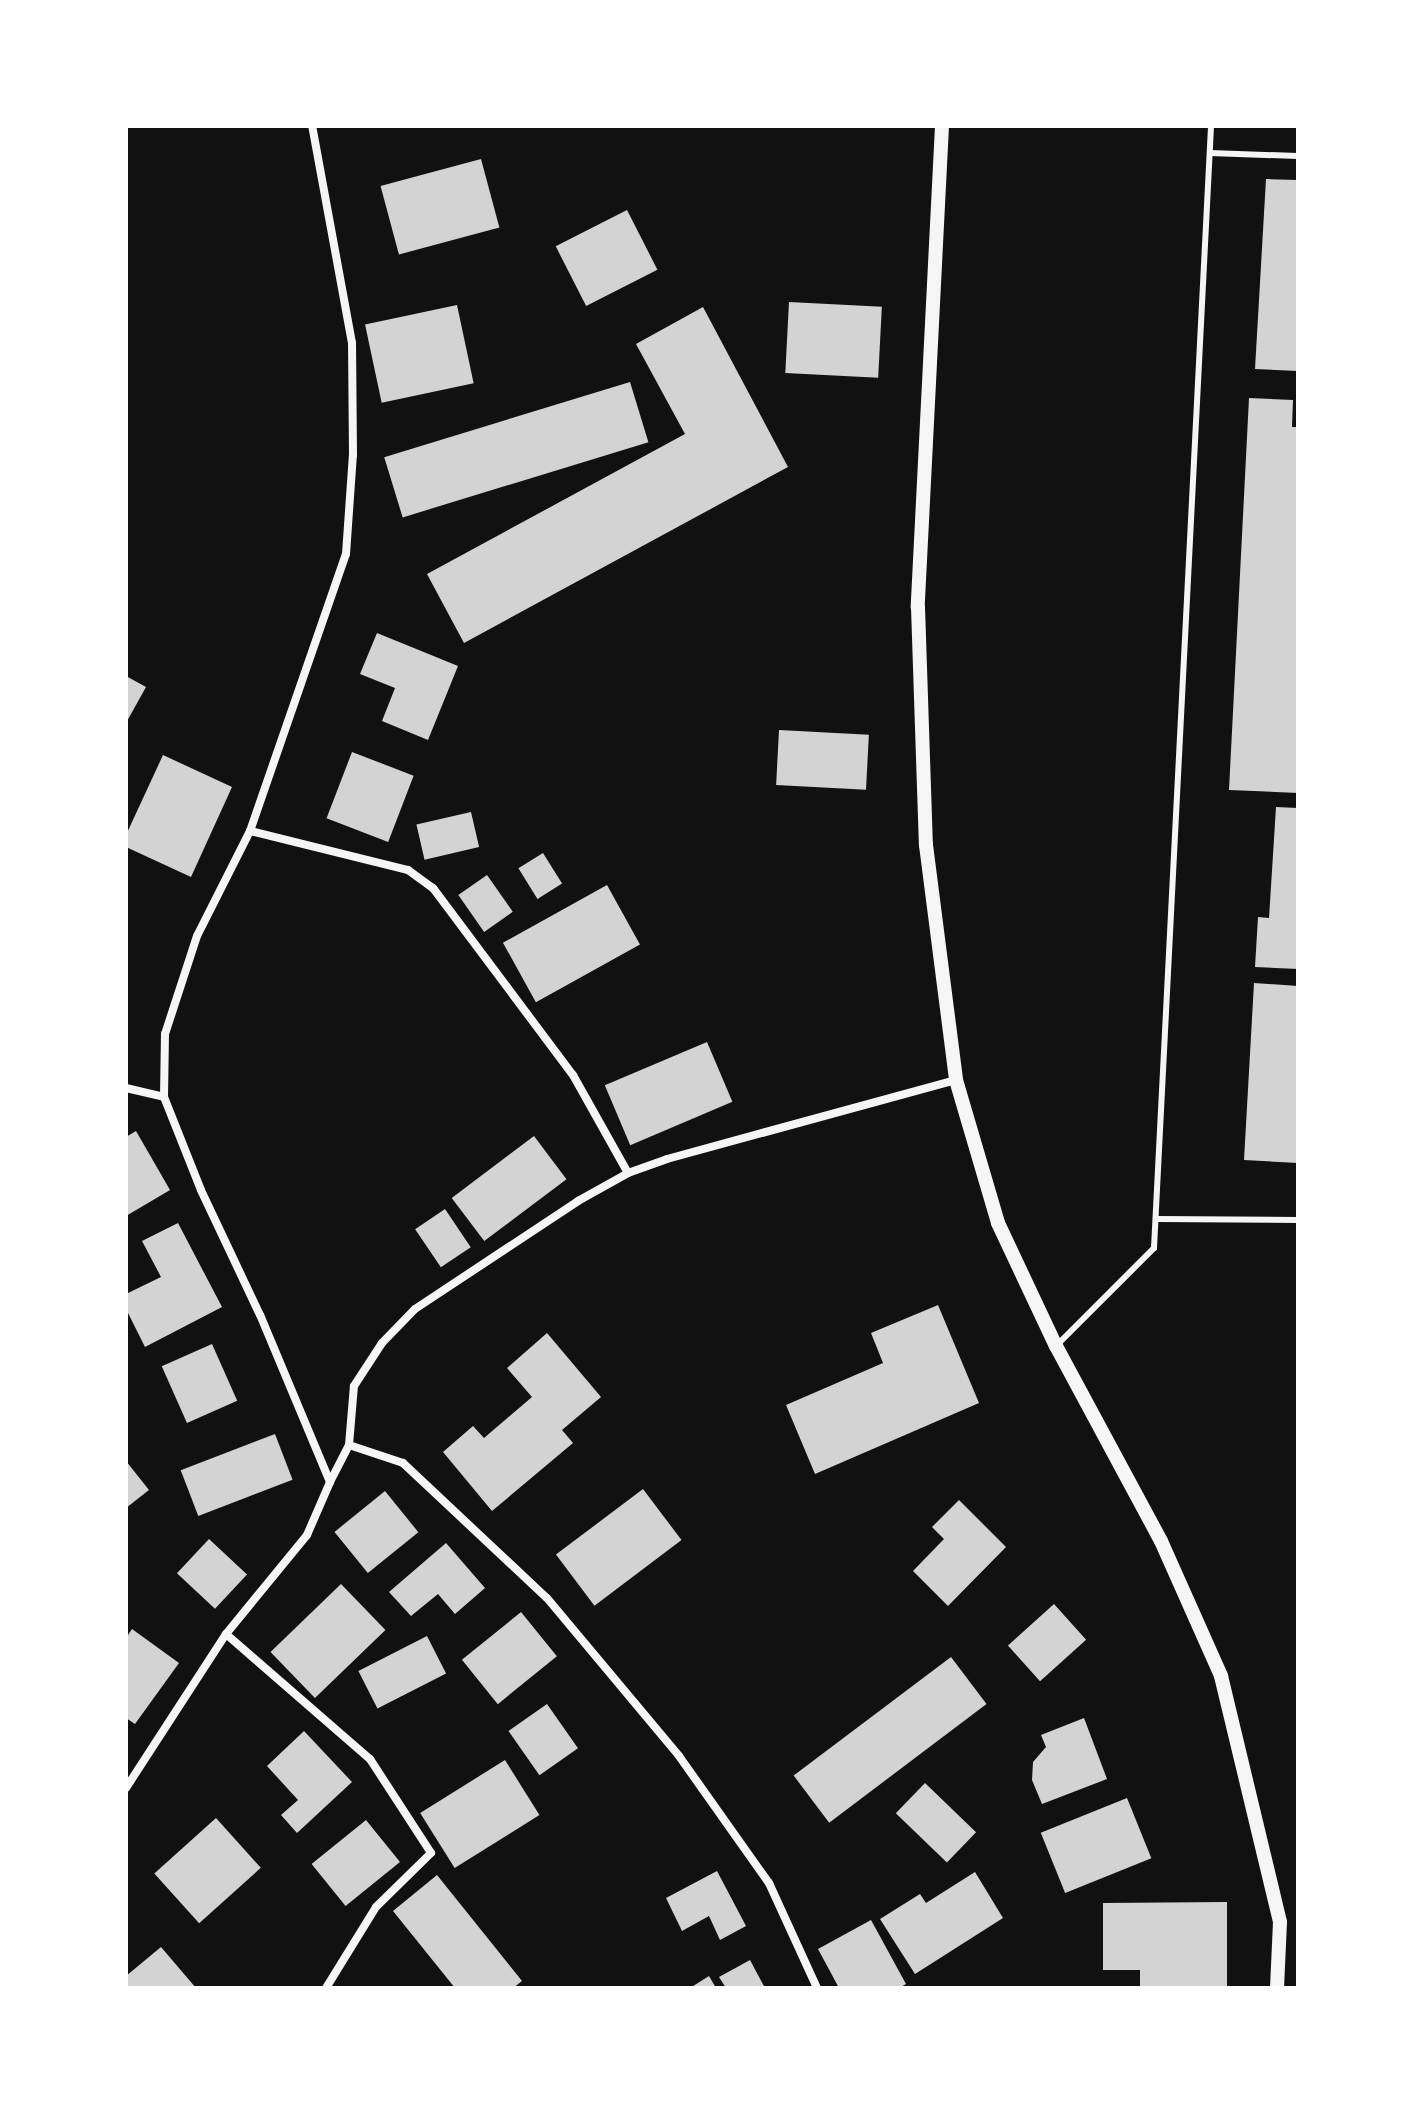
<!DOCTYPE html>
<html>
<head>
<meta charset="utf-8">
<style>
  body { margin:0 }
  #map { position:relative; width:1424px; height:2114px; overflow:hidden; background:#111; font-family:Inter,sans-serif }
  div>[style] { position:absolute }
  .building>* { inset:0; background:#d3d3d3; transform-origin:0 0 }
  .service>* { height:6px; margin:-3px; padding:0 3px; transform-origin:3px; border-radius:3px; background:#f5f5f5 }
  .minor>* { height:8px; margin:-4px; padding:0 4px; transform-origin:4px; border-radius:4px; background:#f5f5f5 }
  .tertiary>* { height:14px; margin:-7px; padding:0 7px; transform-origin:7px; border-radius:7px; background:#f5f5f5 }
  span { translate:-50% -50%; white-space:nowrap; text-align:center; line-height:1.15; -webkit-text-stroke:8px #fff; paint-order:stroke }
  .frame { position:absolute; inset:0; border:128px solid #fff; pointer-events:none }
</style>
</head>
<body>
<div id="map">
  <div class="building">
    <div style="left:481px;top:159px;width:71px;height:104px;rotate:75deg"></div>
    <div style="clip-path:polygon(1266px 179px,1298px 180px,1298px 371px,1255px 369px)"></div>
    <div style="left:627px;top:210px;width:67px;height:80px;rotate:63deg"></div>
    <div style="left:789px;top:302px;width:93px;height:71px;rotate:3deg"></div>
    <div style="left:457px;top:305px;width:80px;height:94px;rotate:78deg"></div>
    <div style="clip-path:polygon(703px 307px,788px 467px,464px 643px,427px 574px,685px 434px,636px 344px)"></div>
    <div style="left:630px;top:382px;width:63px;height:257px;rotate:73deg"></div>
    <div style="clip-path:polygon(1249px 398px,1293px 400px,1292px 427px,1298px 427px,1298px 793px,1229px 790px)"></div>
    <div style="clip-path:polygon(377px 633px,458px 666px,428px 740px,382px 721px,395px 688px,360px 674px)"></div>
    <div style="clip-path:polygon(126px 676px,146px 687px,126px 723px)"></div>
    <div style="left:779px;top:730px;width:90px;height:55px;rotate:3deg"></div>
    <div style="left:352px;top:752px;width:66px;height:71px;rotate:21deg"></div>
    <div style="clip-path:polygon(163px 755px,232px 787px,191px 877px,126px 847px,126px 835px)"></div>
    <div style="clip-path:polygon(1276px 807px,1298px 808px,1298px 969px,1255px 967px,1258px 917px,1269px 918px)"></div>
    <div style="left:471px;top:812px;width:36px;height:56px;rotate:77deg"></div>
    <div style="left:543px;top:853px;width:36px;height:29px;rotate:58deg"></div>
    <div style="left:487px;top:875px;width:45px;height:35px;rotate:55deg"></div>
    <div style="left:607px;top:885px;width:68px;height:119px;rotate:61deg"></div>
    <div style="clip-path:polygon(1254px 983px,1298px 986px,1298px 1163px,1244px 1160px)"></div>
    <div style="left:707px;top:1042px;width:65px;height:111px;rotate:67deg"></div>
    <div style="clip-path:polygon(136px 1131px,170px 1190px,126px 1216px,126px 1137px)"></div>
    <div style="left:534px;top:1136px;width:54px;height:103px;rotate:53deg"></div>
    <div style="left:445px;top:1209px;width:46px;height:36px;rotate:56deg"></div>
    <div style="clip-path:polygon(178px 1223px,222px 1307px,145px 1347px,126px 1309px,126px 1294px,161px 1277px,142px 1241px)"></div>
    <div style="clip-path:polygon(938px 1305px,979px 1403px,815px 1474px,786px 1405px,883px 1363px,871px 1333px)"></div>
    <div style="clip-path:polygon(547px 1333px,601px 1397px,562px 1430px,573px 1443px,492px 1511px,443px 1452px,473px 1426px,484px 1438px,532px 1397px,507px 1368px)"></div>
    <div style="left:212px;top:1344px;width:62px;height:55px;rotate:66deg"></div>
    <div style="left:275px;top:1434px;width:49px;height:101px;rotate:69deg"></div>
    <div style="clip-path:polygon(126px 1461px,149px 1490px,126px 1508px)"></div>
    <div style="left:643px;top:1489px;width:64px;height:109px;rotate:53deg"></div>
    <div style="left:385px;top:1491px;width:53px;height:65px;rotate:51deg"></div>
    <div style="clip-path:polygon(959px 1500px,1006px 1547px,948px 1606px,913px 1571px,944px 1539px,932px 1527px)"></div>
    <div style="left:209px;top:1539px;width:52px;height:47px;rotate:43deg"></div>
    <div style="clip-path:polygon(446px 1543px,485px 1588px,455px 1614px,438px 1594px,411px 1616px,389px 1592px)"></div>
    <div style="left:341px;top:1584px;width:64px;height:98px;rotate:46deg"></div>
    <div style="left:1054px;top:1604px;width:48px;height:62px;rotate:48deg"></div>
    <div style="left:521px;top:1612px;width:57px;height:76px;rotate:51deg"></div>
    <div style="clip-path:polygon(132px 1629px,179px 1663px,135px 1724px,126px 1718px,126px 1638px)"></div>
    <div style="left:427px;top:1636px;width:42px;height:77px;rotate:63deg"></div>
    <div style="left:951px;top:1657px;width:59px;height:197px;rotate:53deg"></div>
    <div style="left:547px;top:1704px;width:54px;height:47px;rotate:55deg"></div>
    <div style="clip-path:polygon(1084px 1718px,1107px 1779px,1042px 1804px,1032px 1780px,1033px 1762px,1046px 1747px,1041px 1735px)"></div>
    <div style="clip-path:polygon(304px 1731px,352px 1782px,297px 1833px,281px 1815px,298px 1800px,267px 1766px)"></div>
    <div style="left:505px;top:1760px;width:65px;height:100px;rotate:58deg"></div>
    <div style="left:925px;top:1783px;width:71px;height:42px;rotate:44deg"></div>
    <div style="left:1127px;top:1798px;width:65px;height:93px;rotate:68deg"></div>
    <div style="left:216px;top:1818px;width:67px;height:83px;rotate:48deg"></div>
    <div style="left:366px;top:1820px;width:54px;height:70px;rotate:51deg"></div>
    <div style="clip-path:polygon(717px 1871px,746px 1926px,720px 1940px,709px 1916px,682px 1931px,666px 1898px)"></div>
    <div style="clip-path:polygon(975px 1872px,1003px 1918px,915px 1974px,880px 1919px,920px 1894px,926px 1903px)"></div>
    <div style="clip-path:polygon(437px 1875px,522px 1981px,513px 1988px,455px 1988px,393px 1911px)"></div>
    <div style="clip-path:polygon(1227px 1902px,1227px 1988px,1140px 1988px,1140px 1970px,1103px 1970px,1103px 1903px)"></div>
    <div style="clip-path:polygon(871px 1920px,906px 1984px,899px 1988px,839px 1988px,818px 1949px)"></div>
    <div style="clip-path:polygon(161px 1947px,196px 1988px,126px 1988px,126px 1976px)"></div>
    <div style="clip-path:polygon(750px 1960px,765px 1988px,726px 1988px,719px 1977px)"></div>
    <div style="clip-path:polygon(709px 1976px,716px 1988px,690px 1988px)"></div>
  </div>
  <div class="service">
    <div style="left:1210px;top:153px;width:88px;rotate:2deg"></div>
    <div style="left:1156px;top:1219px;width:142px;rotate:0.4deg"></div>
    <div style="left:1057px;top:1345px;width:137px;rotate:-45deg"></div>
    <div style="left:1154px;top:1248px;width:1123px;rotate:-87.09deg"></div>
  </div>
  <div class="minor">
    <div style="left:250px;top:831px;width:163px;rotate:13.9deg"></div>
    <div style="left:408px;top:870px;width:31px;rotate:36deg"></div>
    <div style="left:433px;top:888px;width:234px;rotate:53.2deg"></div>
    <div style="left:573px;top:1075px;width:112px;rotate:60.7deg"></div>
    <div style="left:126px;top:1088px;width:39px;rotate:13deg"></div>
    <div style="left:349px;top:1445px;width:59px;rotate:-85.2deg"></div>
    <div style="left:354px;top:1386px;width:51px;rotate:-56.9deg"></div>
    <div style="left:382px;top:1343px;width:47px;rotate:-45.9deg"></div>
    <div style="left:415px;top:1309px;width:196px;rotate:-33.5deg"></div>
    <div style="left:578px;top:1201px;width:57px;rotate:-29.2deg"></div>
    <div style="left:628px;top:1173px;width:41px;rotate:-19.7deg"></div>
    <div style="left:667px;top:1159px;width:300px;rotate:-15.3deg"></div>
    <div style="left:330px;top:1482px;width:42px;rotate:-62.8deg"></div>
    <div style="left:349px;top:1445px;width:57px;rotate:18.4deg"></div>
    <div style="left:403px;top:1463px;width:197px;rotate:43.2deg"></div>
    <div style="left:547px;top:1598px;width:206px;rotate:50.1deg"></div>
    <div style="left:679px;top:1756px;width:156px;rotate:54.7deg"></div>
    <div style="left:769px;top:1883px;width:115px;rotate:65.4deg"></div>
    <div style="left:226px;top:1634px;width:191px;rotate:41deg"></div>
    <div style="left:370px;top:1759px;width:112px;rotate:57deg"></div>
    <div style="left:431px;top:1853px;width:77px;rotate:135.5deg"></div>
    <div style="left:376px;top:1907px;width:95px;rotate:121.7deg"></div>
    <div style="left:126px;top:1788px;width:184px;rotate:-57deg"></div>
    <div style="left:226px;top:1634px;width:128px;rotate:-50.7deg"></div>
    <div style="left:307px;top:1535px;width:58px;rotate:-66.5deg"></div>
    <div style="left:330px;top:1482px;width:181px;rotate:-112.7deg"></div>
    <div style="left:260px;top:1315px;width:138px;rotate:-115.3deg"></div>
    <div style="left:201px;top:1190px;width:100px;rotate:-111.7deg"></div>
    <div style="left:164px;top:1097px;width:63px;rotate:-89.1deg"></div>
    <div style="left:165px;top:1034px;width:103px;rotate:-71.9deg"></div>
    <div style="left:197px;top:936px;width:118px;rotate:-63.2deg"></div>
    <div style="left:250px;top:831px;width:293px;rotate:-70.9deg"></div>
    <div style="left:346px;top:554px;width:99px;rotate:-86deg"></div>
    <div style="left:353px;top:455px;width:112px;rotate:-90.5deg"></div>
    <div style="left:352px;top:343px;width:221px;rotate:-100.4deg"></div>
  </div>
  <div class="tertiary">
    <div style="left:942px;top:126px;width:482px;rotate:92.9deg"></div>
    <div style="left:918px;top:607px;width:238px;rotate:88.1deg"></div>
    <div style="left:926px;top:845px;width:237px;rotate:82.7deg"></div>
    <div style="left:956px;top:1080px;width:149px;rotate:73.6deg"></div>
    <div style="left:998px;top:1223px;width:136px;rotate:64.8deg"></div>
    <div style="left:1056px;top:1346px;width:221px;rotate:61.7deg"></div>
    <div style="left:1161px;top:1541px;width:148px;rotate:66deg"></div>
    <div style="left:1221px;top:1676px;width:253px;rotate:76.5deg"></div>
    <div style="left:1280px;top:1922px;width:66px;rotate:92.6deg"></div>
  </div>
  <div class="frame"></div>
</div>
</body>
</html>
